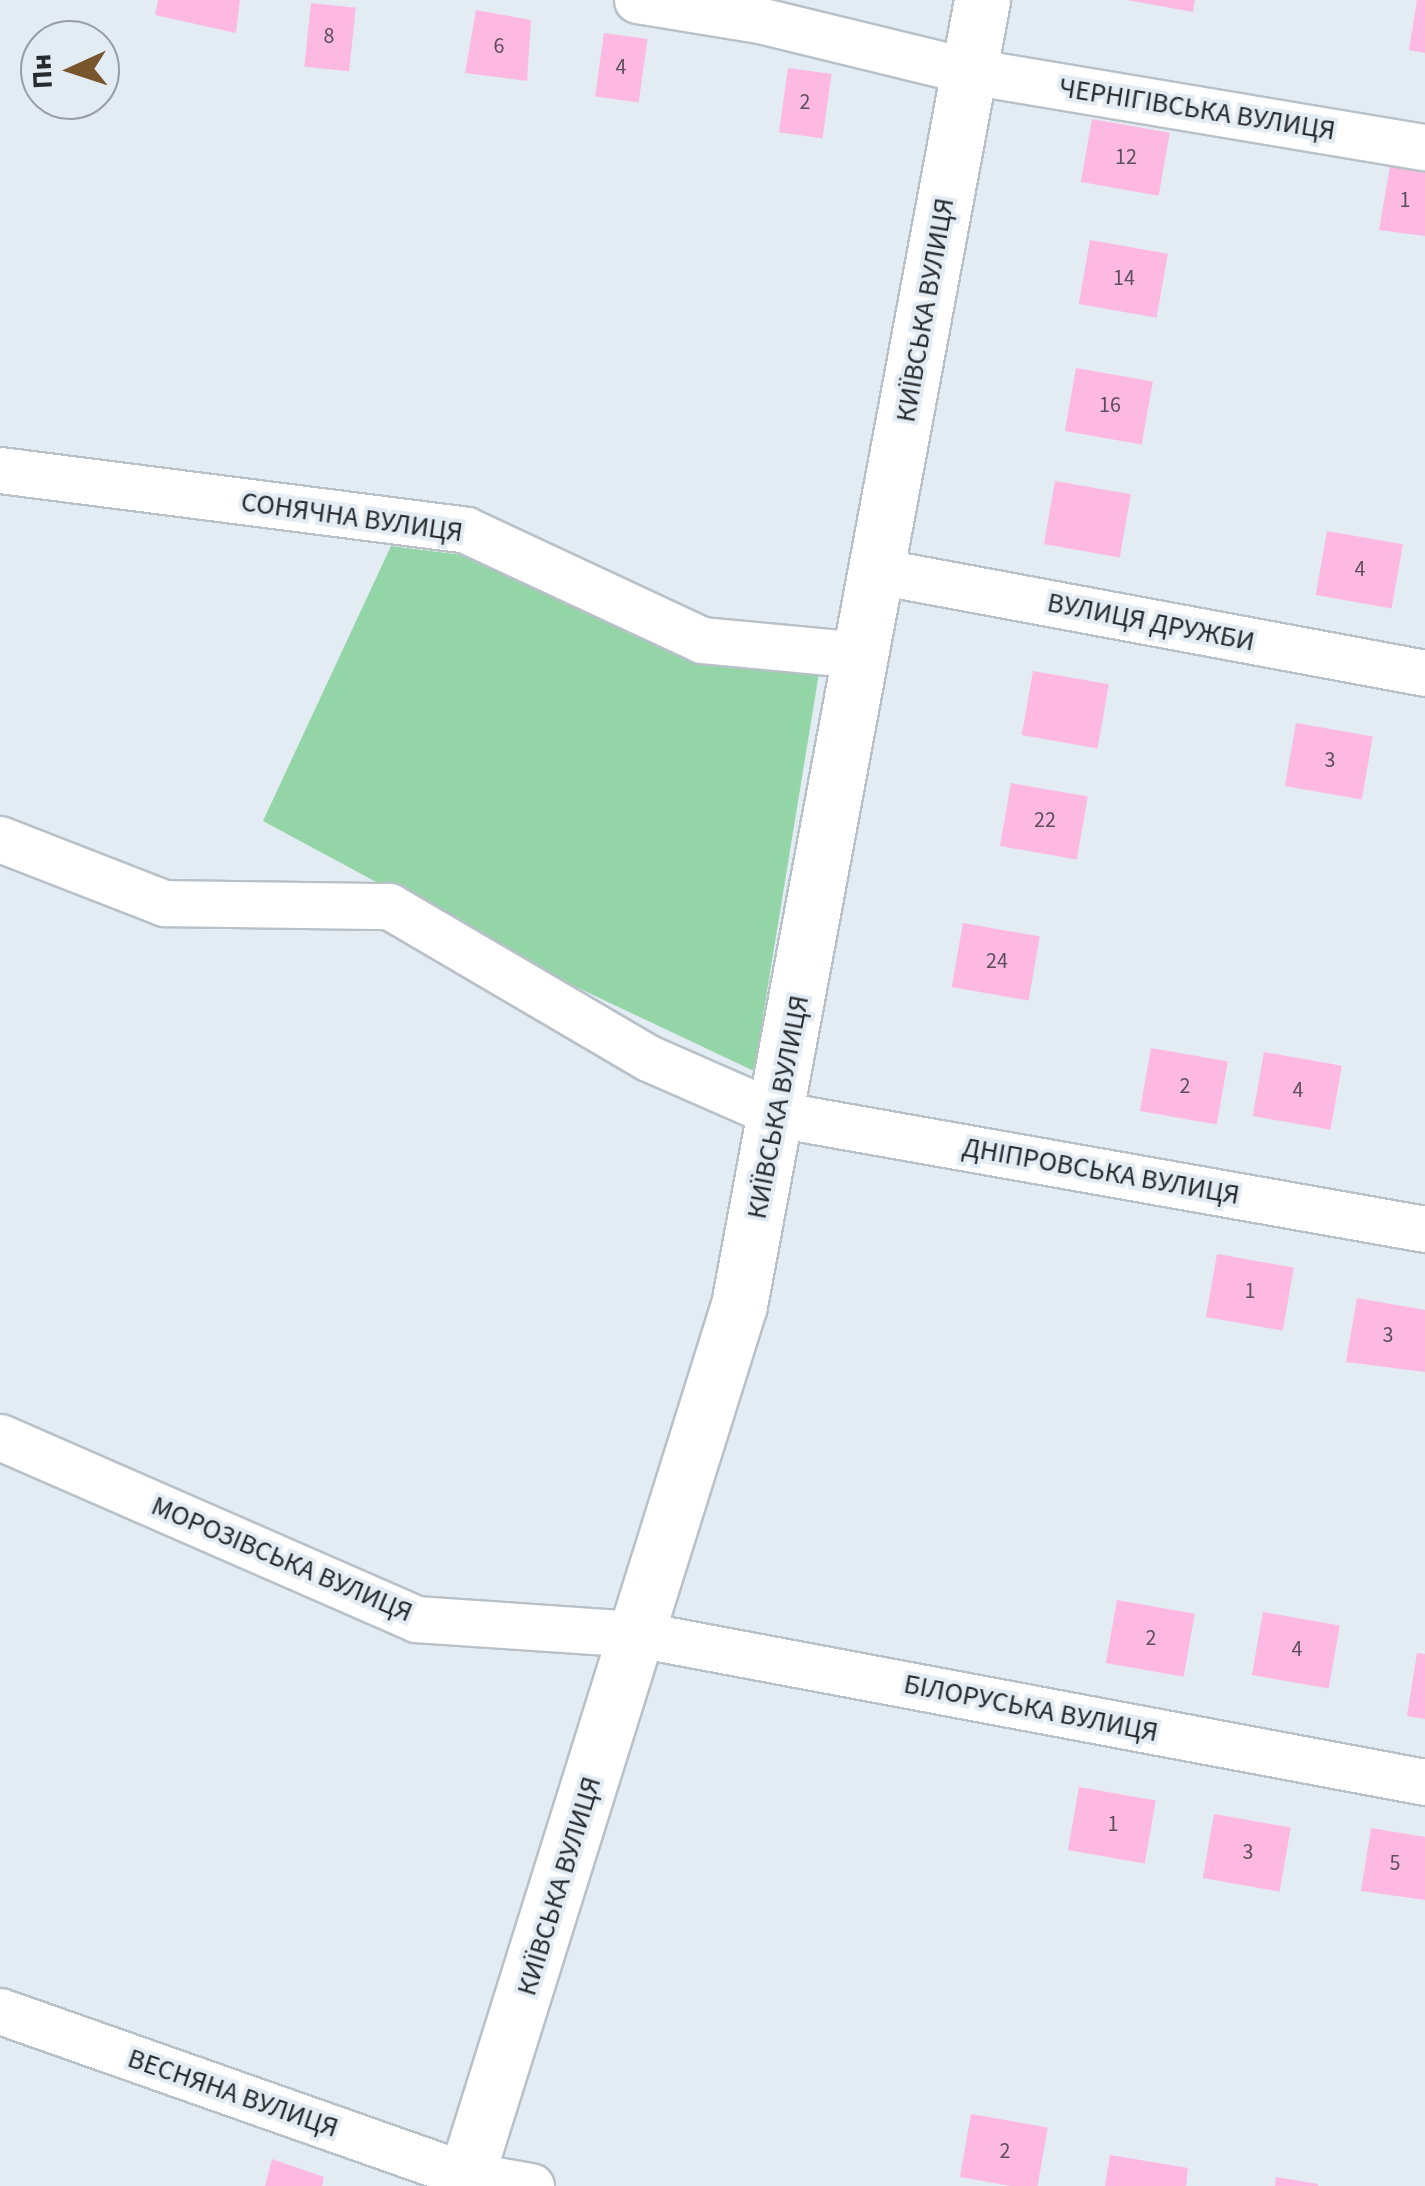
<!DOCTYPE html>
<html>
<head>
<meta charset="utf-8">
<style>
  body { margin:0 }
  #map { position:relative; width:1425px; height:2186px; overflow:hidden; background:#e3ebf3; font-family:"Source Sans 3",sans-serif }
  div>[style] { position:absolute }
  .green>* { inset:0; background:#94d5a7 }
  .building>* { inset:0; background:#fdb9e2; transform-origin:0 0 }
  .roads { filter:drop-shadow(2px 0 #b8c0c8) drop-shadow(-2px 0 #b8c0c8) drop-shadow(0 2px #b8c0c8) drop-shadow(0 -2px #b8c0c8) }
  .minor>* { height:45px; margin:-22.5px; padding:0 22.5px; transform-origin:22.5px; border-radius:22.5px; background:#fff }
  .major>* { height:55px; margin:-27.5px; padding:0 27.5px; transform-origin:27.5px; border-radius:27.5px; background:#fff }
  span { translate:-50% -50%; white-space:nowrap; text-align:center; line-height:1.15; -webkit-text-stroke:8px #e3ebf3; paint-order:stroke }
  .number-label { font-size:22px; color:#5d4e5b }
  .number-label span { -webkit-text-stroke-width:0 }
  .street-label { font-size:28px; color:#282b2e }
  .north { position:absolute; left:20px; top:20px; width:100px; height:100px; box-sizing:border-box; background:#e3ebf3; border:2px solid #989ea4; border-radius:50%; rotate:267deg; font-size:28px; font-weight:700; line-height:40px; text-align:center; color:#282b2e }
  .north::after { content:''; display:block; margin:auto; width:35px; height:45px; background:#78552d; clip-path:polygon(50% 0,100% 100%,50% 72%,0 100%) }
</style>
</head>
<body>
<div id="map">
  <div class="green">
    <div style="clip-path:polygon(391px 546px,470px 556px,819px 673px,754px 1071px,536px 968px,263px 821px)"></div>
  </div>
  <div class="building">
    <div style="clip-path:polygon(158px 0,240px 0,236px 33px,155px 15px)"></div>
    <div style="clip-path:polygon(1127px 0,1195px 0,1193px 12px)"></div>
    <div style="clip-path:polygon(1417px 0,1425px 0,1425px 53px,1409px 50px)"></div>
    <div style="left:311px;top:3px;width:45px;height:64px;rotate:6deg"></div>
    <div style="clip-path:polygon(476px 10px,531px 20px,527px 81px,465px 73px)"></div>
    <div style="left:604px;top:33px;width:44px;height:64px;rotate:8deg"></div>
    <div style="left:788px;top:68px;width:44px;height:65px;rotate:8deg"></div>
    <div style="left:1092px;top:119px;width:79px;height:64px;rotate:10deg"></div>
    <div style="clip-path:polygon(1390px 166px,1425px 172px,1425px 236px,1379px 230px)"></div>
    <div style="left:1090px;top:240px;width:79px;height:65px;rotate:10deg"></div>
    <div style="left:1076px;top:368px;width:78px;height:64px;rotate:10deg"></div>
    <div style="left:1055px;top:481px;width:77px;height:64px;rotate:10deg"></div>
    <div style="left:1327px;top:531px;width:77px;height:65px;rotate:10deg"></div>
    <div style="left:1033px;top:671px;width:77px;height:65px;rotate:10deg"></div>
    <div style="left:1296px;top:723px;width:78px;height:64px;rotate:10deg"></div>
    <div style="left:1011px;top:783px;width:78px;height:64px;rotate:10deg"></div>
    <div style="left:963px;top:923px;width:78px;height:65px;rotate:10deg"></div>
    <div style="left:1151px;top:1048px;width:78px;height:64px;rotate:10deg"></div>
    <div style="left:1264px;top:1052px;width:79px;height:65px;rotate:10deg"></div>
    <div style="left:1217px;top:1254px;width:78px;height:64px;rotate:10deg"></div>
    <div style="clip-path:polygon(1357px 1298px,1425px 1310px,1425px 1372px,1346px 1362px)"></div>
    <div style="left:1117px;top:1600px;width:79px;height:64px;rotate:10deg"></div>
    <div style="left:1263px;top:1612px;width:78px;height:64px;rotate:10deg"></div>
    <div style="clip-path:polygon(1417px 1653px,1425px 1654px,1425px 1719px,1407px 1716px)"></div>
    <div style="left:1079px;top:1787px;width:78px;height:64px;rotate:10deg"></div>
    <div style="left:1214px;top:1814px;width:78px;height:65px;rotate:10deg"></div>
    <div style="clip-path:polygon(1371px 1828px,1425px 1837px,1425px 1900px,1361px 1891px)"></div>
    <div style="left:971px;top:2114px;width:78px;height:64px;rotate:10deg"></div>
    <div style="clip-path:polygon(1110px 2155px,1188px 2168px,1186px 2186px,1105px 2186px)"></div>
    <div style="clip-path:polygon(272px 2159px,324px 2177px,322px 2186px,265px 2186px)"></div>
    <div style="clip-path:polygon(1276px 2177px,1318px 2184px,1318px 2186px,1275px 2186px)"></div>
  </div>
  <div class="roads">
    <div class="minor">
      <div style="left:637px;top:0;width:124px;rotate:9.3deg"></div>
      <div style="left:759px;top:20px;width:216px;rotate:13.7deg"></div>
      <div style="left:969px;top:71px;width:462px;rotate:9.5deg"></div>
      <div style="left:0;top:470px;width:470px;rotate:7.3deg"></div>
      <div style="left:466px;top:530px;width:260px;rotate:25deg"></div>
      <div style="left:702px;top:640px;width:161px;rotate:5.4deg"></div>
      <div style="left:877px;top:571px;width:557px;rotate:10.54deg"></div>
      <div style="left:0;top:839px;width:176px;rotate:21.3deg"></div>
      <div style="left:164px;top:903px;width:225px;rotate:0.8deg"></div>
      <div style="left:389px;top:906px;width:300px;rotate:30.4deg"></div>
      <div style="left:648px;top:1058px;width:140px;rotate:23.6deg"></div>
      <div style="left:776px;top:1114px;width:659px;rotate:10.05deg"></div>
      <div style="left:0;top:1437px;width:454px;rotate:23.6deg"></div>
      <div style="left:416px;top:1619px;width:222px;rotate:3.9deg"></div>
      <div style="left:637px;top:1634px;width:802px;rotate:10.64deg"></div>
      <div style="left:0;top:2011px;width:495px;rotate:19.4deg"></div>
      <div style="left:467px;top:2175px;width:65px;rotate:9.8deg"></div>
    </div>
    <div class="major">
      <div style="left:463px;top:2186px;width:923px;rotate:-72.61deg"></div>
      <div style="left:739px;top:1305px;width:1327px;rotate:-79.45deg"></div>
    </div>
  </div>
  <div class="number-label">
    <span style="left:329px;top:37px">8</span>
    <span style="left:499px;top:47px">6</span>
    <span style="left:621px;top:68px">4</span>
    <span style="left:805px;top:103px">2</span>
    <span style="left:1126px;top:158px">12</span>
    <span style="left:1405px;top:201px">1</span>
    <span style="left:1124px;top:279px">14</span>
    <span style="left:1110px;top:406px">16</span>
    <span style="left:1360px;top:570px">4</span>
    <span style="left:1330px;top:761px">3</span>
    <span style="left:1045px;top:821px">22</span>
    <span style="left:997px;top:962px">24</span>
    <span style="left:1185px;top:1087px">2</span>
    <span style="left:1298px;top:1091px">4</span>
    <span style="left:1250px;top:1292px">1</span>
    <span style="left:1388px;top:1336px">3</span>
    <span style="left:1151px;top:1639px">2</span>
    <span style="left:1297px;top:1650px">4</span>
    <span style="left:1113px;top:1825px">1</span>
    <span style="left:1248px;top:1853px">3</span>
    <span style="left:1395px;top:1864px">5</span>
    <span style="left:1005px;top:2152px">2</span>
  </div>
  <div class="street-label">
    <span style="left:1197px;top:109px;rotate:9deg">ЧЕРНІГІВСЬКА ВУЛИЦЯ</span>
    <span style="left:925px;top:310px;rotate:-80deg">КИЇВСЬКА ВУЛИЦЯ</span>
    <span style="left:352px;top:517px;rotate:8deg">СОНЯЧНА ВУЛИЦЯ</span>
    <span style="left:1151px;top:622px;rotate:11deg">ВУЛИЦЯ ДРУЖБИ</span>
    <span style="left:778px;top:1107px;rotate:-79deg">КИЇВСЬКА ВУЛИЦЯ</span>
    <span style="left:1101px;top:1171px;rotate:10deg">ДНІПРОВСЬКА ВУЛИЦЯ</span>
    <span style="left:282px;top:1559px;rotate:23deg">МОРОЗІВСЬКА ВУЛИЦЯ</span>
    <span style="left:1031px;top:1708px;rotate:11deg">БІЛОРУСЬКА ВУЛИЦЯ</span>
    <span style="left:559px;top:1886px;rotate:-73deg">КИЇВСЬКА ВУЛИЦЯ</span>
    <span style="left:233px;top:2093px;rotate:19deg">ВЕСНЯНА ВУЛИЦЯ</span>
  </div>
  <div class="north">Пн</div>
</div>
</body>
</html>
